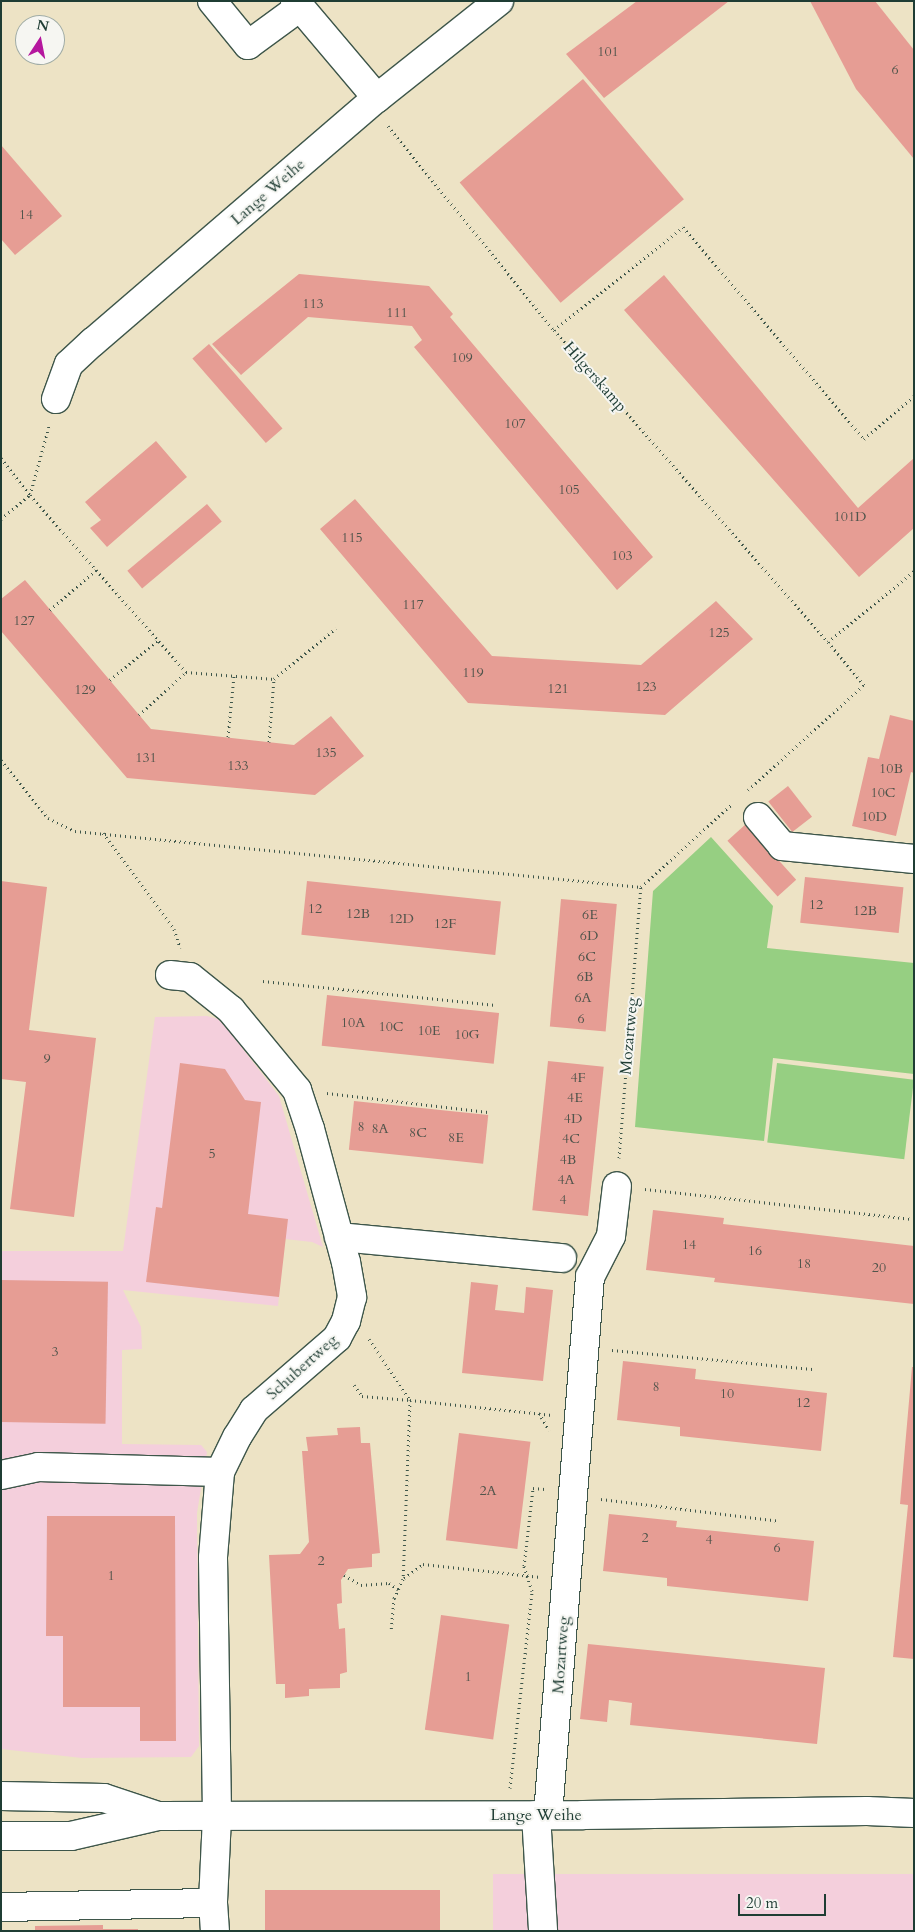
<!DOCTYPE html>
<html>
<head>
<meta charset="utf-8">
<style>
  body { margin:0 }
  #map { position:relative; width:915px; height:1932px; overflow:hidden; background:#ede3c5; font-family:Cardo,serif }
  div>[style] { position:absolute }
  .built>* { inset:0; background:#f4cfdc; transform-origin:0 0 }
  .green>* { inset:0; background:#96cf82; transform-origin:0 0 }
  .building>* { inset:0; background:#e69d94; transform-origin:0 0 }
  .path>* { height:3px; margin-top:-1.5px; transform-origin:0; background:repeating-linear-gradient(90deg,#3e564a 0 1px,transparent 0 5px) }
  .roads { filter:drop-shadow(1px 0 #3e564a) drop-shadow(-1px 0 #3e564a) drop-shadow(0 1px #3e564a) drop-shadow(0 -1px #3e564a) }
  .minor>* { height:28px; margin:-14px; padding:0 14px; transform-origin:14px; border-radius:14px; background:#fff }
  span { translate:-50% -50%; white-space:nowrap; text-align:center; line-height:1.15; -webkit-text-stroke:4px #f6f6f2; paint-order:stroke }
  .number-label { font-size:14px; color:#51554c }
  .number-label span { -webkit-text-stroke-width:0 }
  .street-label { font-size:16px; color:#1f3d34 }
  .frame { position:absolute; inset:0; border:2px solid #1f3d34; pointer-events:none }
  .north { position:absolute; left:15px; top:15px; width:50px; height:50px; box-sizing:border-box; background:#f6f6f2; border:1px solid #a0aca6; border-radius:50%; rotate:11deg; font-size:14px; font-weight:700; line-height:20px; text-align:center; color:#1f3d34 }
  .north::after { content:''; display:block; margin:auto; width:18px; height:22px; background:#b5179e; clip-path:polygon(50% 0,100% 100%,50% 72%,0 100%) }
  .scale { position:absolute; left:738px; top:1894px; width:88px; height:22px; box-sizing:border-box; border:2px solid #1f3d34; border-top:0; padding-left:6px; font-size:15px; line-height:18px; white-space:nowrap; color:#1f3d34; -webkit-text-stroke:4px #f6f6f2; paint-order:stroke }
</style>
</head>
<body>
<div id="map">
  <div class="built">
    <div style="clip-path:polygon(207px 1016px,218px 1019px,230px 1032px,279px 1096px,323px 1247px,312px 1242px,285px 1239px,278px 1306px,123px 1290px,141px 1327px,142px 1349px,122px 1350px,122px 1444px,201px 1445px,207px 1452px,197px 1513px,199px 1746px,191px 1757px,82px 1758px,1px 1749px,1px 1251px,123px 1251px,155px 1017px)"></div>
    <div style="left:914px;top:1874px;width:57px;height:421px;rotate:90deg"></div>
  </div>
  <div class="green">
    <div style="clip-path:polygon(711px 837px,773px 906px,767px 948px,914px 963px,914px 1074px,773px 1058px,764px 1141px,635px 1127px,653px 891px)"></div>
    <div style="left:777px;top:1063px;width:138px;height:80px;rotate:7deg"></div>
  </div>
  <div class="building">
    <div style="clip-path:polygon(637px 1px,729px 1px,604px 98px,566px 54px)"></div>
    <div style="clip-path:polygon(810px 1px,875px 1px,914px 50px,914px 159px,856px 89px)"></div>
    <div style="left:583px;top:79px;width:157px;height:161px;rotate:50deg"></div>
    <div style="clip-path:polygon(1px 145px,62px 216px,15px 255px,1px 239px)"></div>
    <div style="clip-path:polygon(299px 274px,429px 286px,453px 314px,450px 317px,653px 557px,617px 590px,414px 347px,422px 340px,412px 326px,308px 317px,241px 375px,212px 344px)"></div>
    <div style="clip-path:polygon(664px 275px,858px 508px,914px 458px,914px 528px,859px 577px,624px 310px)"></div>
    <div style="left:209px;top:344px;width:112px;height:22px;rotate:49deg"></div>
    <div style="clip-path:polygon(156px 441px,187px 477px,107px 547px,90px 528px,101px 520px,85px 502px)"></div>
    <div style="clip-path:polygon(355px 499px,492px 656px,641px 665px,716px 601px,753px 639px,665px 715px,468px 703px,320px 529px)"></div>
    <div style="left:207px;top:504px;width:23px;height:104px;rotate:50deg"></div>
    <div style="clip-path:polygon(25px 580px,151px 729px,294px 745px,331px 716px,364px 756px,315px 795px,127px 778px,1px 631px,1px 599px)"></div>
    <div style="clip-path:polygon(890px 715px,914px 721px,914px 773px,911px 772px,896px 836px,852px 826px,868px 757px,879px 759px)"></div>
    <div style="left:788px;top:786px;width:39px;height:25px;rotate:52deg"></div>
    <div style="left:746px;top:824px;width:75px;height:25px;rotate:48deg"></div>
    <div style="left:805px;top:877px;width:99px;height:46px;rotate:6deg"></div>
    <div style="clip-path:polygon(1px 881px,47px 887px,29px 1030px,96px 1038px,74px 1217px,10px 1209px,26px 1082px,1px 1079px)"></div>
    <div style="left:307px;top:881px;width:195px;height:54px;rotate:6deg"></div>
    <div style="left:561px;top:899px;width:56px;height:128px;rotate:5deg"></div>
    <div style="left:327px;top:995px;width:173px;height:51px;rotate:6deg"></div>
    <div style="left:548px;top:1061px;width:56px;height:150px;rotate:6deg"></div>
    <div style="clip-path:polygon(180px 1063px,225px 1069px,245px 1100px,261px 1102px,248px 1214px,288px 1219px,279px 1297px,146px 1282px,156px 1207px,162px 1208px)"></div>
    <div style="left:354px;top:1101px;width:135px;height:49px;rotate:6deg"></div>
    <div style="clip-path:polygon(653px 1210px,724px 1218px,723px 1224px,914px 1246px,914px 1304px,714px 1282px,715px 1278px,646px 1270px)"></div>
    <div style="left:1px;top:1280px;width:107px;height:142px;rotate:1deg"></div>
    <div style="clip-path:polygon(471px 1282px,498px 1285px,495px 1310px,524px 1313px,526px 1287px,553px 1290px,543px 1381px,462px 1373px)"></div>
    <div style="clip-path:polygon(623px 1361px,696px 1369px,695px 1379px,827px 1393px,821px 1451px,680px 1436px,680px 1427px,617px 1420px)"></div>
    <div style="clip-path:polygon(912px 1367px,914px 1367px,914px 1659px,893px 1657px,908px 1505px,900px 1504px)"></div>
    <div style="clip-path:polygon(360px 1427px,361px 1443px,370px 1443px,380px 1553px,372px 1554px,372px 1567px,348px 1569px,341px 1580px,342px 1603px,337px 1604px,339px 1629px,345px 1628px,347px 1672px,340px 1674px,340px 1688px,309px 1689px,309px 1696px,285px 1698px,285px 1684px,276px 1684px,269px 1555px,300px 1554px,309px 1542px,302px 1451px,308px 1451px,306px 1437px,338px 1435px,337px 1428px)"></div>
    <div style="left:459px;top:1433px;width:72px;height:108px;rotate:7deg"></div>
    <div style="clip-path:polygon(609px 1514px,677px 1521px,676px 1527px,814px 1541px,808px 1601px,667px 1586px,667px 1578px,603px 1571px)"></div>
    <div style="clip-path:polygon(47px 1516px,175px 1516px,176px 1741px,140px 1741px,140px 1707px,63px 1707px,63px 1636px,46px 1636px)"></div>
    <div style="left:441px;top:1615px;width:69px;height:116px;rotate:8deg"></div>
    <div style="clip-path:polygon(588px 1644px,825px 1668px,817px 1744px,630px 1725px,632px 1703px,609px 1700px,607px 1722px,580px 1719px)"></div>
    <div style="left:265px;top:1890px;width:175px;height:41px"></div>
    <div style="clip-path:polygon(103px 1925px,103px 1929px,138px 1929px,138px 1931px,35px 1931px,35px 1926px)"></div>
  </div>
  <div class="path">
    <div style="left:388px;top:126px;width:263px;rotate:50.9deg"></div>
    <div style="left:554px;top:330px;width:415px;rotate:48.7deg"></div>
    <div style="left:554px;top:330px;width:165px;rotate:-38.6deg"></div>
    <div style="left:683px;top:227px;width:279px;rotate:49.5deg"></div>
    <div style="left:864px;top:439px;width:66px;rotate:-40.7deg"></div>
    <div style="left:1px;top:458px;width:47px;rotate:51.9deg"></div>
    <div style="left:30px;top:495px;width:236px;rotate:48.6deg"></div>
    <div style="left:186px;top:672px;width:88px;rotate:4.5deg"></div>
    <div style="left:274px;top:679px;width:80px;rotate:-39.4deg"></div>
    <div style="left:1px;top:519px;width:38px;rotate:-40deg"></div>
    <div style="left:30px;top:495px;width:72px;rotate:-74.6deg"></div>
    <div style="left:50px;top:610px;width:61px;rotate:-41deg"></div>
    <div style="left:110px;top:680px;width:62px;rotate:-39.8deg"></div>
    <div style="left:139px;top:715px;width:64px;rotate:-42.5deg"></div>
    <div style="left:228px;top:737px;width:61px;rotate:-84.4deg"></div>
    <div style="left:269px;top:742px;width:63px;rotate:-85.5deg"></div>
    <div style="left:1px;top:760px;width:75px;rotate:51deg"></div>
    <div style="left:48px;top:818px;width:30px;rotate:26deg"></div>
    <div style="left:75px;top:831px;width:569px;rotate:5.65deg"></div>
    <div style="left:641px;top:887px;width:123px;rotate:-42.4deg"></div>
    <div style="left:748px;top:790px;width:156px;rotate:-42.2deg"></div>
    <div style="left:864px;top:685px;width:56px;rotate:-129.9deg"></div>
    <div style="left:828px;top:642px;width:112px;rotate:-39.5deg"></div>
    <div style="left:103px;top:833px;width:119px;rotate:53.5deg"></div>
    <div style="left:174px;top:929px;width:20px;rotate:72deg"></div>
    <div style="left:263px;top:981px;width:234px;rotate:5.9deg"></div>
    <div style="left:327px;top:1093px;width:162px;rotate:6.7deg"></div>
    <div style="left:619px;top:1158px;width:272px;rotate:-85.4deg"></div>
    <div style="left:645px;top:1189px;width:271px;rotate:6.4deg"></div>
    <div style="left:369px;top:1339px;width:73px;rotate:56.1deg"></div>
    <div style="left:410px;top:1400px;width:143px;rotate:6deg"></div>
    <div style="left:612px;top:1350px;width:201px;rotate:5.4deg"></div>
    <div style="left:354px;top:1385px;width:14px;rotate:54deg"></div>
    <div style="left:362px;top:1396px;width:48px;rotate:4.8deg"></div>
    <div style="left:410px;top:1400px;width:179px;rotate:92.2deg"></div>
    <div style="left:403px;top:1579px;width:21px;rotate:115deg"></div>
    <div style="left:394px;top:1598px;width:32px;rotate:95deg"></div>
    <div style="left:539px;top:1413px;width:20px;rotate:60deg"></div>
    <div style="left:601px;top:1499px;width:179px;rotate:7deg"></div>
    <div style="left:344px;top:1575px;width:20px;rotate:30deg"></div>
    <div style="left:361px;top:1585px;width:28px;rotate:-4deg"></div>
    <div style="left:389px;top:1583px;width:11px;rotate:34deg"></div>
    <div style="left:404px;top:1578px;width:24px;rotate:-36deg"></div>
    <div style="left:423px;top:1564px;width:118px;rotate:6.3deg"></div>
    <div style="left:510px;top:1788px;width:198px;rotate:-83.6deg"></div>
    <div style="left:532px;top:1591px;width:26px;rotate:-108deg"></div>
    <div style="left:524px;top:1566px;width:79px;rotate:-83.4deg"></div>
    <div style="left:533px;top:1488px;width:12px;rotate:5deg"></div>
  </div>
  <div class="roads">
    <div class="minor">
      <div style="left:212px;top:1px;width:57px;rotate:50.7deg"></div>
      <div style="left:248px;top:45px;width:64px;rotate:-36.2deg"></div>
      <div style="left:295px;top:1px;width:127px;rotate:49.8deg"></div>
      <div style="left:56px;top:399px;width:37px;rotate:-70deg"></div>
      <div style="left:69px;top:364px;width:33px;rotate:-43deg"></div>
      <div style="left:93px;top:342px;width:374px;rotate:-40.7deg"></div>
      <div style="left:377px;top:98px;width:156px;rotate:-38.5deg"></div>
      <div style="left:758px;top:817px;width:38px;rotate:50deg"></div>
      <div style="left:782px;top:846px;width:133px;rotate:5.6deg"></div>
      <div style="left:170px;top:975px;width:20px;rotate:6deg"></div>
      <div style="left:190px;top:977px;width:53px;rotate:38.8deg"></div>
      <div style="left:231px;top:1010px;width:104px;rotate:50.5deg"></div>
      <div style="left:297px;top:1090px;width:41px;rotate:71.6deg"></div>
      <div style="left:310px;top:1129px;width:138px;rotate:74.9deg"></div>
      <div style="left:346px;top:1262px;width:36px;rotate:80deg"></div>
      <div style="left:352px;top:1297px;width:25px;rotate:104deg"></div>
      <div style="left:346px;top:1321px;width:19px;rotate:118deg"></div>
      <div style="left:337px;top:1338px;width:110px;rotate:139.1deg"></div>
      <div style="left:254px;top:1410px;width:32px;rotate:122deg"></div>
      <div style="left:237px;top:1437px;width:39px;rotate:116deg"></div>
      <div style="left:220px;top:1472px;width:86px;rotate:94.7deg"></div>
      <div style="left:213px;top:1558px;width:259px;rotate:89.1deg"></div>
      <div style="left:217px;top:1817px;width:86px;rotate:92.7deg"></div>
      <div style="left:213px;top:1903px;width:28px;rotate:86deg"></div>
      <div style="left:339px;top:1237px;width:224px;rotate:5.4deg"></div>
      <div style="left:1px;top:1475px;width:38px;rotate:-12deg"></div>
      <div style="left:38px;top:1467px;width:182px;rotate:1.6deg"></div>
      <div style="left:1px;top:1796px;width:103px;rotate:1.1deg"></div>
      <div style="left:104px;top:1798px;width:57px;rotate:18.4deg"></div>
      <div style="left:536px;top:1815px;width:116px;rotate:86.5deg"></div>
      <div style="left:548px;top:1815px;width:540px;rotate:-85.54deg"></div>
      <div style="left:590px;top:1277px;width:46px;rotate:-62.9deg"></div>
      <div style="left:611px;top:1236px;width:50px;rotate:-83.2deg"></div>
      <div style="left:1px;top:1836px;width:70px"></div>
      <div style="left:71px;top:1836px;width:89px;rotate:-12.9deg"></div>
      <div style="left:158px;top:1816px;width:425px;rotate:-0.1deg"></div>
      <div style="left:583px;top:1815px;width:284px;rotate:-0.8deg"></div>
      <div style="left:867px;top:1811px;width:47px;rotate:2.4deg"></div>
      <div style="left:1px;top:1907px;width:212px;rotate:-1.1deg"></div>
    </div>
  </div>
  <div class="number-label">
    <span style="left:608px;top:52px">101</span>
    <span style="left:895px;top:70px">6</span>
    <span style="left:26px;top:215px">14</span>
    <span style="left:313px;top:304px">113</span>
    <span style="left:397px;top:313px">111</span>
    <span style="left:462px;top:358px">109</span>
    <span style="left:515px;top:424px">107</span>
    <span style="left:569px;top:490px">105</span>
    <span style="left:850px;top:517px">101D</span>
    <span style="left:352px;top:538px">115</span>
    <span style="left:622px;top:556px">103</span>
    <span style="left:413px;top:605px">117</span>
    <span style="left:24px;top:621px">127</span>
    <span style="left:719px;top:633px">125</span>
    <span style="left:473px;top:673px">119</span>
    <span style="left:646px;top:687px">123</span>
    <span style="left:558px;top:689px">121</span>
    <span style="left:85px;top:690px">129</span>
    <span style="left:326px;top:753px">135</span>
    <span style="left:146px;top:758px">131</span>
    <span style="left:238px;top:766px">133</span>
    <span style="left:891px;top:769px">10B</span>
    <span style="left:883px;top:793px">10C</span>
    <span style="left:874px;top:817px">10D</span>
    <span style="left:816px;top:905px">12</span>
    <span style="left:315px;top:909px">12</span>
    <span style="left:865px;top:911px">12B</span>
    <span style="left:358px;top:914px">12B</span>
    <span style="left:590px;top:915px">6E</span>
    <span style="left:401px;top:919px">12D</span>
    <span style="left:445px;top:924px">12F</span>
    <span style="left:589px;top:936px">6D</span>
    <span style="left:587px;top:957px">6C</span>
    <span style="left:585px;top:977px">6B</span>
    <span style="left:583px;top:998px">6A</span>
    <span style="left:581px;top:1019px">6</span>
    <span style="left:353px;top:1023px">10A</span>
    <span style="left:391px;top:1027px">10C</span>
    <span style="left:429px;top:1031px">10E</span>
    <span style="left:467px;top:1035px">10G</span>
    <span style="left:47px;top:1059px">9</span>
    <span style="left:578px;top:1078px">4F</span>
    <span style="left:575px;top:1098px">4E</span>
    <span style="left:573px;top:1119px">4D</span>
    <span style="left:361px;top:1127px">8</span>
    <span style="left:380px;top:1129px">8A</span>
    <span style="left:418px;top:1133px">8C</span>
    <span style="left:456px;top:1138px">8E</span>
    <span style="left:571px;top:1139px">4C</span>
    <span style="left:212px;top:1154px">5</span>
    <span style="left:568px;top:1160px">4B</span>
    <span style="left:566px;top:1180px">4A</span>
    <span style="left:563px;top:1200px">4</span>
    <span style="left:689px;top:1245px">14</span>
    <span style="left:755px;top:1251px">16</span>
    <span style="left:804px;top:1264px">18</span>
    <span style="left:879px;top:1268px">20</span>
    <span style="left:55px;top:1352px">3</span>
    <span style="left:656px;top:1387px">8</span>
    <span style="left:727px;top:1394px">10</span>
    <span style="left:803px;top:1403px">12</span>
    <span style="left:488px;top:1491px">2A</span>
    <span style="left:645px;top:1538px">2</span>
    <span style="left:709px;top:1540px">4</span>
    <span style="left:777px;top:1548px">6</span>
    <span style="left:321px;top:1561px">2</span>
    <span style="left:111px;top:1576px">1</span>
    <span style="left:468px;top:1677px">1</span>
  </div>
  <div class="street-label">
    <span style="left:268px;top:192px;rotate:-41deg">Lange Weihe</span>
    <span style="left:595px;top:377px;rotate:49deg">Hilgerskamp</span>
    <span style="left:629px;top:1036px;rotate:-85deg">Mozartweg</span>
    <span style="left:302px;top:1367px;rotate:-42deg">Schubertweg</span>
    <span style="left:561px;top:1655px;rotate:-86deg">Mozartweg</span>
    <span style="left:536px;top:1815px">Lange Weihe</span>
  </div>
  <div class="frame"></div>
  <div class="north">N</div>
  <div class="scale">20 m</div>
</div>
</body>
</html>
